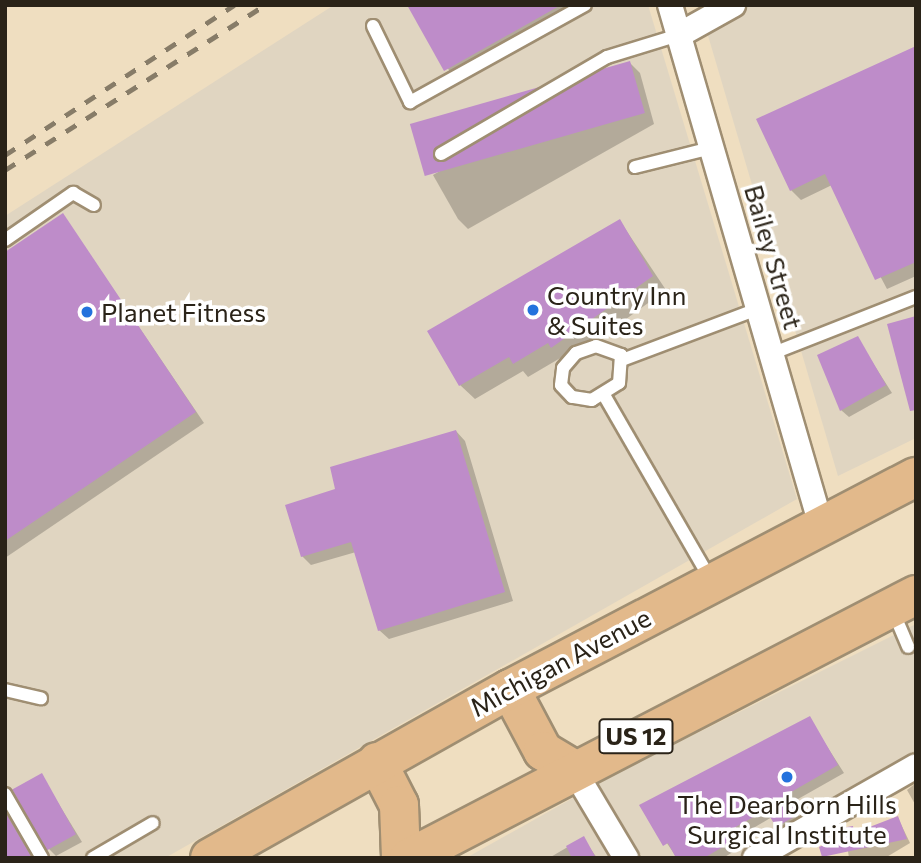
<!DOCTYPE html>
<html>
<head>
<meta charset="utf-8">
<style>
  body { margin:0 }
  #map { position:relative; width:921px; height:863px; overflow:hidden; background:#efdec0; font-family:Commissioner,sans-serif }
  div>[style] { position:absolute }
  .commercial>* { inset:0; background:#e0d5c1 }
  .shadow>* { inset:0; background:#0003 }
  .building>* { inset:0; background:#be8cc9; transform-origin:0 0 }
  .roads { filter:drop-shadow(2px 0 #9f8e72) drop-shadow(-2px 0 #9f8e72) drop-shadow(0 2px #9f8e72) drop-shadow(0 -2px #9f8e72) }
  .lane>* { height:12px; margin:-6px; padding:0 6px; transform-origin:6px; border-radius:6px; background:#fff }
  .street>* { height:24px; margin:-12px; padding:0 12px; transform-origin:12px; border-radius:12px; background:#fff }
  .primary>* { height:38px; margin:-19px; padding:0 19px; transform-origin:19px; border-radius:19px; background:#e2b98b }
  .rail>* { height:5px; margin-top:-2.5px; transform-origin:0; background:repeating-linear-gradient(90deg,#877c68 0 12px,transparent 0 24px) }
  .dots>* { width:19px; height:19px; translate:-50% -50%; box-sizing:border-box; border:4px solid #fff; border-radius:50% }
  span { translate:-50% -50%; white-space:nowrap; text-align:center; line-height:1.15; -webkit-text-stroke:7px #fff; paint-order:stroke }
  .shield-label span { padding:2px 5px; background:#fff; border:2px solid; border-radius:5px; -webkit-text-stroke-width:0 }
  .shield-label { font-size:24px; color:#2a2318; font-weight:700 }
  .street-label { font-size:26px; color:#2a2318 }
  .poi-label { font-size:26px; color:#2a2318 }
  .left { translate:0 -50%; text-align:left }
  .frame { position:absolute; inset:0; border:7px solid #2a2318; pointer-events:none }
</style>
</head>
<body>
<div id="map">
  <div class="commercial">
    <div style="clip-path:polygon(334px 5px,648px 5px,797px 499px,165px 858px,5px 858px,5px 216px)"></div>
    <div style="clip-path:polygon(699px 5px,916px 5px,916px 438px,838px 476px)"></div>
    <div style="clip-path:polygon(916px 624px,916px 776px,777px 858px,466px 858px,621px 771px)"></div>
  </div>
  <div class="shadow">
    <div style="clip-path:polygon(409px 5px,589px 5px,455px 80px)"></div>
    <div style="clip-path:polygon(916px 48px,916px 276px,887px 289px,832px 185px,801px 200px,791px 190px)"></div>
    <div style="clip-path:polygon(630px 63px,640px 73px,654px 124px,468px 229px,458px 219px,433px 175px)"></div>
    <div style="clip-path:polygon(63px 215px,204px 423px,5px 558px,5px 254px)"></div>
    <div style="clip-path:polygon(620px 221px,666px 290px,567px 362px,562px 357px,528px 377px,523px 371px,475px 399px,460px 385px)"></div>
    <div style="clip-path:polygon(857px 338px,892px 393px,849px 417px,841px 410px)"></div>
    <div style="clip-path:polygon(456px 431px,465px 441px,513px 601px,389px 639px,379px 630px,356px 552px,311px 565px,302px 556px,337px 490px)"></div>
    <div style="clip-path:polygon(809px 718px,844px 773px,791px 803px,803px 822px,784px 833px,772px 817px,738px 837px,743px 846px,723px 858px,677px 858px,641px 805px)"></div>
    <div style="clip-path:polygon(41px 775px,82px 842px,56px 856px,49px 849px)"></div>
    <div style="clip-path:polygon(916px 783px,916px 806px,907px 790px)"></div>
    <div style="clip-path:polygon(5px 809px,7px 810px,34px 858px,5px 858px)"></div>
    <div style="clip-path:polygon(898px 818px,910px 843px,885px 858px,849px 858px,846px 838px)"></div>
    <div style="clip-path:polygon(583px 838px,597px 858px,549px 858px)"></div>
  </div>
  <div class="building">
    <div style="clip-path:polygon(407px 5px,561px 5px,444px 71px)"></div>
    <div style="clip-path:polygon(916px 46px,916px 262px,875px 280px,825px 174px,790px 191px,756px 119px)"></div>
    <div style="left:630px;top:61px;width:54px;height:229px;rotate:74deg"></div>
    <div style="clip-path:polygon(63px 213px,196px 412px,5px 541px,5px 252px)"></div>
    <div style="clip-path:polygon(620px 219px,653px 276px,551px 348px,548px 343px,513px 364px,509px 357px,459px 386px,427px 331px)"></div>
    <div style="clip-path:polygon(916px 316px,916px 410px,910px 411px,887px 324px)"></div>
    <div style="clip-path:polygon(858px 336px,886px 385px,840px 411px,817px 355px)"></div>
    <div style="clip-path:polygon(456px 430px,505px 592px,378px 631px,351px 542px,301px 557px,285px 505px,335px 489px,330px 467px)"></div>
    <div style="clip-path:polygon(810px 716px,838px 765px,786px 795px,797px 815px,776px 827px,766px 810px,732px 829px,738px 838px,704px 858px,676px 858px,668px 843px,663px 846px,639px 805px)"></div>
    <div style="left:42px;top:773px;width:70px;height:34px;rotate:61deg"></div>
    <div style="clip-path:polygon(5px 812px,32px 858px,5px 858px)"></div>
    <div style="clip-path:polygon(898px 816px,907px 839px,822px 857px,819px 847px,838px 839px,836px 829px,853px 826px,854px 833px)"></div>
    <div style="clip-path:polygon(584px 836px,596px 858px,572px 858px,566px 846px)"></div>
  </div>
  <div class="roads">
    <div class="lane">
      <div style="left:373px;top:26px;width:85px;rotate:64deg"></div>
      <div style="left:410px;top:102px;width:200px;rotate:-29deg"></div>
      <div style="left:441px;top:154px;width:192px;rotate:-30.3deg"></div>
      <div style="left:607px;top:57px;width:75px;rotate:-17deg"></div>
      <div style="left:635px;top:167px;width:78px;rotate:-14deg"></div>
      <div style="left:5px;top:240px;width:83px;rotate:-34.7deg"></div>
      <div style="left:73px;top:193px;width:24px;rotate:30deg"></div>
      <div style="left:596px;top:346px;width:27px;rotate:20deg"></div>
      <div style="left:621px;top:355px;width:28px;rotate:94deg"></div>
      <div style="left:619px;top:383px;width:32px;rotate:148deg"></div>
      <div style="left:592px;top:400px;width:20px;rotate:-171deg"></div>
      <div style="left:572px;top:397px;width:16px;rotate:-133deg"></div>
      <div style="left:561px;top:385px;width:17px;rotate:-83deg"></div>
      <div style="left:563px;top:368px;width:20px;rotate:-49deg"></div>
      <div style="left:576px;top:353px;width:21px;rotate:-19deg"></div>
      <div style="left:771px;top:354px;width:156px;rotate:-21.5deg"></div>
      <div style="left:622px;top:360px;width:145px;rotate:-20.6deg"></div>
      <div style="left:604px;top:395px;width:214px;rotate:60deg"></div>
      <div style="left:893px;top:611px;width:39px;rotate:67deg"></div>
      <div style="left:5px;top:690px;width:37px;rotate:13deg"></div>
      <div style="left:5px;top:794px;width:74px;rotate:60deg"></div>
      <div style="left:93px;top:858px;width:69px;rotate:-30.3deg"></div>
    </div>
    <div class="street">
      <div style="left:670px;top:5px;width:541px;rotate:73.81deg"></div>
      <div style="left:679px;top:35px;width:62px;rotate:-29.1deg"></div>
      <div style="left:573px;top:769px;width:104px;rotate:59.2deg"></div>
      <div style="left:755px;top:858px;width:185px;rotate:-29.7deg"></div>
    </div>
    <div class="primary">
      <div style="left:510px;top:689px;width:70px;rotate:62deg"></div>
      <div style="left:543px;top:751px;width:35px;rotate:31deg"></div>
      <div style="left:377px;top:762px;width:48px;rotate:62.9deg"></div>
      <div style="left:399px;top:805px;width:53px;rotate:87.8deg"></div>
      <div style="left:210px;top:858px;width:344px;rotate:-29.4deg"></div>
      <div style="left:510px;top:689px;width:458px;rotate:-27.6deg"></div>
      <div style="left:409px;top:858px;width:571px;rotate:-27.42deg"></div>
    </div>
  </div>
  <div class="rail">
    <div style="left:5px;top:155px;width:274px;rotate:-33.2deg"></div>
    <div style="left:5px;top:170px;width:308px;rotate:-32.4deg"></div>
  </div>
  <div class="dots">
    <div style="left:533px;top:310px;background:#2372dd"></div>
    <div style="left:87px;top:312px;background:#2372dd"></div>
    <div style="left:787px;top:777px;background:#2372dd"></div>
  </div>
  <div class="shield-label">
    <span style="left:636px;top:736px">US 12</span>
  </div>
  <div class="street-label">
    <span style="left:774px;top:257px;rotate:74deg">Bailey Street</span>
    <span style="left:560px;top:662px;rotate:-28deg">Michigan Avenue</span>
  </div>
  <div class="poi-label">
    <span class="left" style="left:547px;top:310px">Country Inn<br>&amp; Suites</span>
    <span class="left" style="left:101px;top:312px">Planet Fitness</span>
    <span style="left:787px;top:819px">The Dearborn Hills<br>Surgical Institute</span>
  </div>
  <div class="frame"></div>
</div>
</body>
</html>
